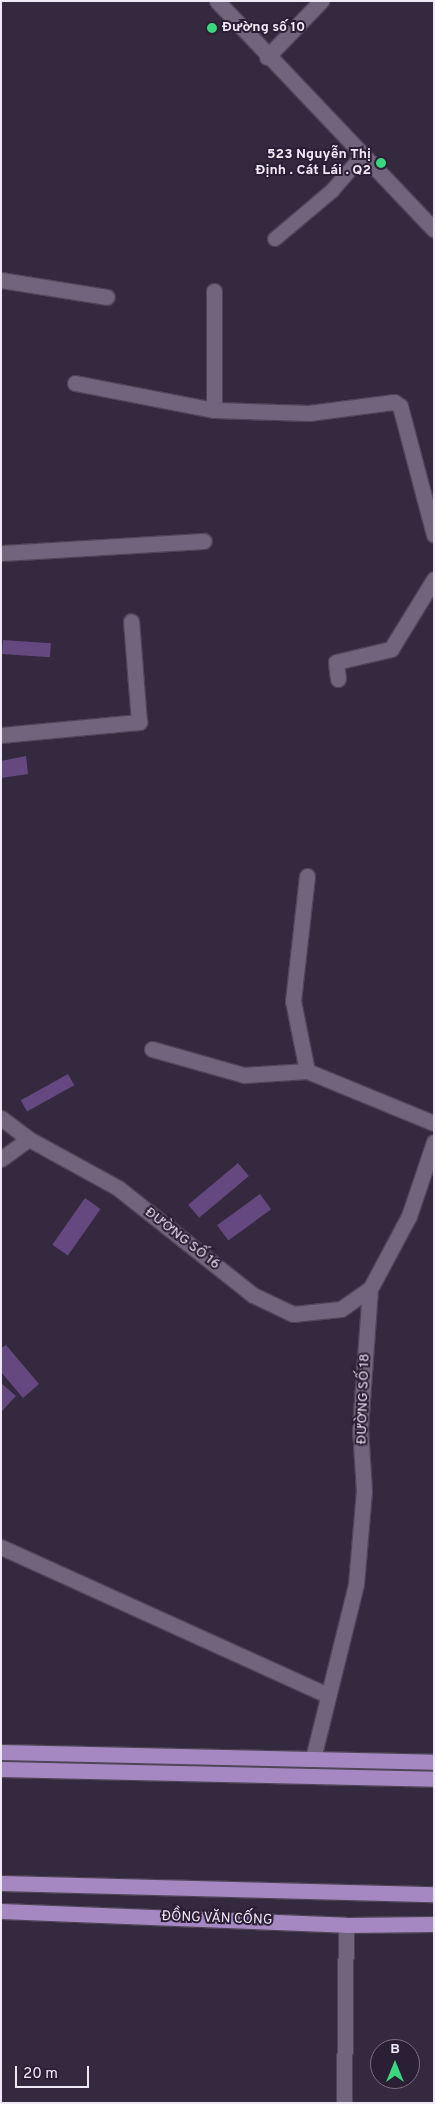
<!DOCTYPE html>
<html>
<head>
<meta charset="utf-8">
<style>
  body { margin:0 }
  #map { position:relative; width:435px; height:2104px; overflow:hidden; background:#34293f; font-family:Overpass,sans-serif }
  div>[style] { position:absolute }
  .building>* { inset:0; background:#65487f; transform-origin:0 0 }
  .roads { filter:drop-shadow(1px 0 #4f4557) drop-shadow(-1px 0 #4f4557) drop-shadow(0 1px #4f4557) drop-shadow(0 -1px #4f4557) }
  .lane>* { height:14px; margin:-7px; padding:0 7px; transform-origin:7px; border-radius:7px; background:#71657e }
  .street>* { height:15px; margin:-7.5px; padding:0 7.5px; transform-origin:7.5px; border-radius:7.5px; background:#71657e }
  .secondary>* { height:15px; margin:-7.5px; padding:0 7.5px; transform-origin:7.5px; border-radius:7.5px; background:#71657e }
  .primary>* { height:15px; margin:-7.5px; padding:0 7.5px; transform-origin:7.5px; border-radius:7.5px; background:#a588c1 }
  .dots>* { width:14px; height:14px; translate:-50% -50%; box-sizing:border-box; border:2px solid #2a1f34; border-radius:50% }
  span { translate:-50% -50%; white-space:nowrap; text-align:center; line-height:1.15; -webkit-text-stroke:4px #2a1f34; paint-order:stroke }
  .poi-label { font-size:14px; color:#efe8f6; font-weight:700 }
  .left { translate:0 -50%; text-align:left }
  .right { translate:-100% -50%; text-align:right }
  .street-label { font-size:14px; color:#efe8f6 }
  .frame { position:absolute; inset:0; border:2px solid #efe8f6; pointer-events:none }
  .north { position:absolute; left:370px; top:2039px; width:50px; height:50px; box-sizing:border-box; background:#2a1f34; border:1px solid #796f82; border-radius:50%; rotate:0deg; font-size:14px; font-weight:700; line-height:20px; text-align:center; color:#efe8f6 }
  .north::after { content:''; display:block; margin:auto; width:18px; height:22px; background:#3ad77f; clip-path:polygon(50% 0,100% 100%,50% 72%,0 100%) }
  .scale { position:absolute; left:15px; top:2066px; width:74px; height:22px; box-sizing:border-box; border:2px solid #efe8f6; border-top:0; padding-left:6px; font-size:15px; line-height:18px; white-space:nowrap; color:#efe8f6; -webkit-text-stroke:4px #2a1f34; paint-order:stroke }
</style>
</head>
<body>
<div id="map">
  <div class="building">
    <div style="left:3px;top:640px;width:48px;height:14px;rotate:4deg"></div>
    <div style="clip-path:polygon(26px 756px,28px 774px,1px 778px,1px 761px)"></div>
    <div style="left:68px;top:1074px;width:13px;height:54px;rotate:61deg"></div>
    <div style="left:238px;top:1163px;width:17px;height:65px;rotate:50deg"></div>
    <div style="left:260px;top:1194px;width:19px;height:53px;rotate:54deg"></div>
    <div style="left:85px;top:1198px;width:19px;height:57px;rotate:35deg"></div>
    <div style="clip-path:polygon(6px 1345px,39px 1384px,23px 1398px,1px 1372px,1px 1348px)"></div>
    <div style="clip-path:polygon(1px 1383px,16px 1396px,1px 1412px)"></div>
  </div>
  <div class="roads">
    <div class="lane">
      <div style="left:275px;top:239px;width:75px;rotate:-40.1deg"></div>
      <div style="left:332px;top:191px;width:46px;rotate:-49.4deg"></div>
    </div>
    <div class="street">
      <div style="left:267px;top:57px;width:78px;rotate:-46deg"></div>
      <div style="left:1px;top:280px;width:107px;rotate:9.1deg"></div>
      <div style="left:214px;top:291px;width:119px;rotate:90deg"></div>
      <div style="left:214px;top:410px;width:95px;rotate:1.8deg"></div>
      <div style="left:309px;top:413px;width:86px;rotate:-7.4deg"></div>
      <div style="left:394px;top:402px;width:7px;rotate:34deg"></div>
      <div style="left:400px;top:406px;width:133px;rotate:75.2deg"></div>
      <div style="left:75px;top:383px;width:142px;rotate:11deg"></div>
      <div style="left:1px;top:553px;width:203px;rotate:-3.4deg"></div>
      <div style="left:338px;top:679px;width:17px;rotate:-97deg"></div>
      <div style="left:336px;top:662px;width:57px;rotate:-13.3deg"></div>
      <div style="left:391px;top:649px;width:82px;rotate:-58.4deg"></div>
      <div style="left:1px;top:735px;width:139px;rotate:-5.4deg"></div>
      <div style="left:139px;top:722px;width:101px;rotate:-94.5deg"></div>
      <div style="left:307px;top:876px;width:126px;rotate:96.4deg"></div>
      <div style="left:293px;top:1001px;width:71px;rotate:78.7deg"></div>
      <div style="left:307px;top:1071px;width:137px;rotate:22.3deg"></div>
      <div style="left:152px;top:1049px;width:96px;rotate:15.8deg"></div>
      <div style="left:244px;top:1075px;width:63px;rotate:-3.6deg"></div>
      <div style="left:1px;top:1118px;width:35px;rotate:37deg"></div>
      <div style="left:1px;top:1547px;width:359px;rotate:24.4deg"></div>
      <div style="left:313px;top:1758px;width:179px;rotate:-76.1deg"></div>
      <div style="left:356px;top:1584px;width:93px;rotate:-85.1deg"></div>
      <div style="left:364px;top:1491px;width:63px;rotate:-93.6deg"></div>
      <div style="left:360px;top:1428px;width:139px;rotate:-85.9deg"></div>
      <div style="left:344px;top:2103px;width:178px;rotate:-89.4deg"></div>
    </div>
    <div class="secondary">
      <div style="left:217px;top:1px;width:315px;rotate:46.5deg"></div>
      <div style="left:1px;top:1159px;width:34px;rotate:-36deg"></div>
      <div style="left:29px;top:1139px;width:102px;rotate:28.8deg"></div>
      <div style="left:118px;top:1188px;width:172px;rotate:38.4deg"></div>
      <div style="left:253px;top:1295px;width:44px;rotate:25.4deg"></div>
      <div style="left:293px;top:1314px;width:48px;rotate:-5.9deg"></div>
      <div style="left:341px;top:1309px;width:35px;rotate:-35deg"></div>
      <div style="left:370px;top:1289px;width:83px;rotate:-61.9deg"></div>
      <div style="left:409px;top:1216px;width:78px;rotate:-71.3deg"></div>
    </div>
    <div class="primary">
      <div style="left:1px;top:1752px;width:433px;rotate:1.3deg"></div>
      <div style="left:1px;top:1769px;width:433px;rotate:1.3deg"></div>
      <div style="left:1px;top:1883px;width:433px;rotate:1.5deg"></div>
      <div style="left:1px;top:1911px;width:345px;rotate:2.3deg"></div>
      <div style="left:346px;top:1925px;width:88px;rotate:-0.7deg"></div>
    </div>
  </div>
  <div class="dots">
    <div style="left:212px;top:28px;background:#3ad77f"></div>
    <div style="left:381px;top:163px;background:#3ad77f"></div>
  </div>
  <div class="poi-label">
    <span class="left" style="left:222px;top:28px">Đường số 10</span>
    <span class="right" style="left:371px;top:163px">523 Nguyễn Thị<br>Định . Cát Lái . Q2</span>
  </div>
  <div class="street-label">
    <span style="left:182px;top:1239px;rotate:38deg">ĐƯỜNG SỐ 16</span>
    <span style="left:364px;top:1399px;rotate:-88deg">ĐƯỜNG SỐ 18</span>
    <span style="left:217px;top:1919px;rotate:2deg">ĐỒNG VĂN CỐNG</span>
  </div>
  <div class="frame"></div>
  <div class="north">B</div>
  <div class="scale">20 m</div>
</div>
</body>
</html>
